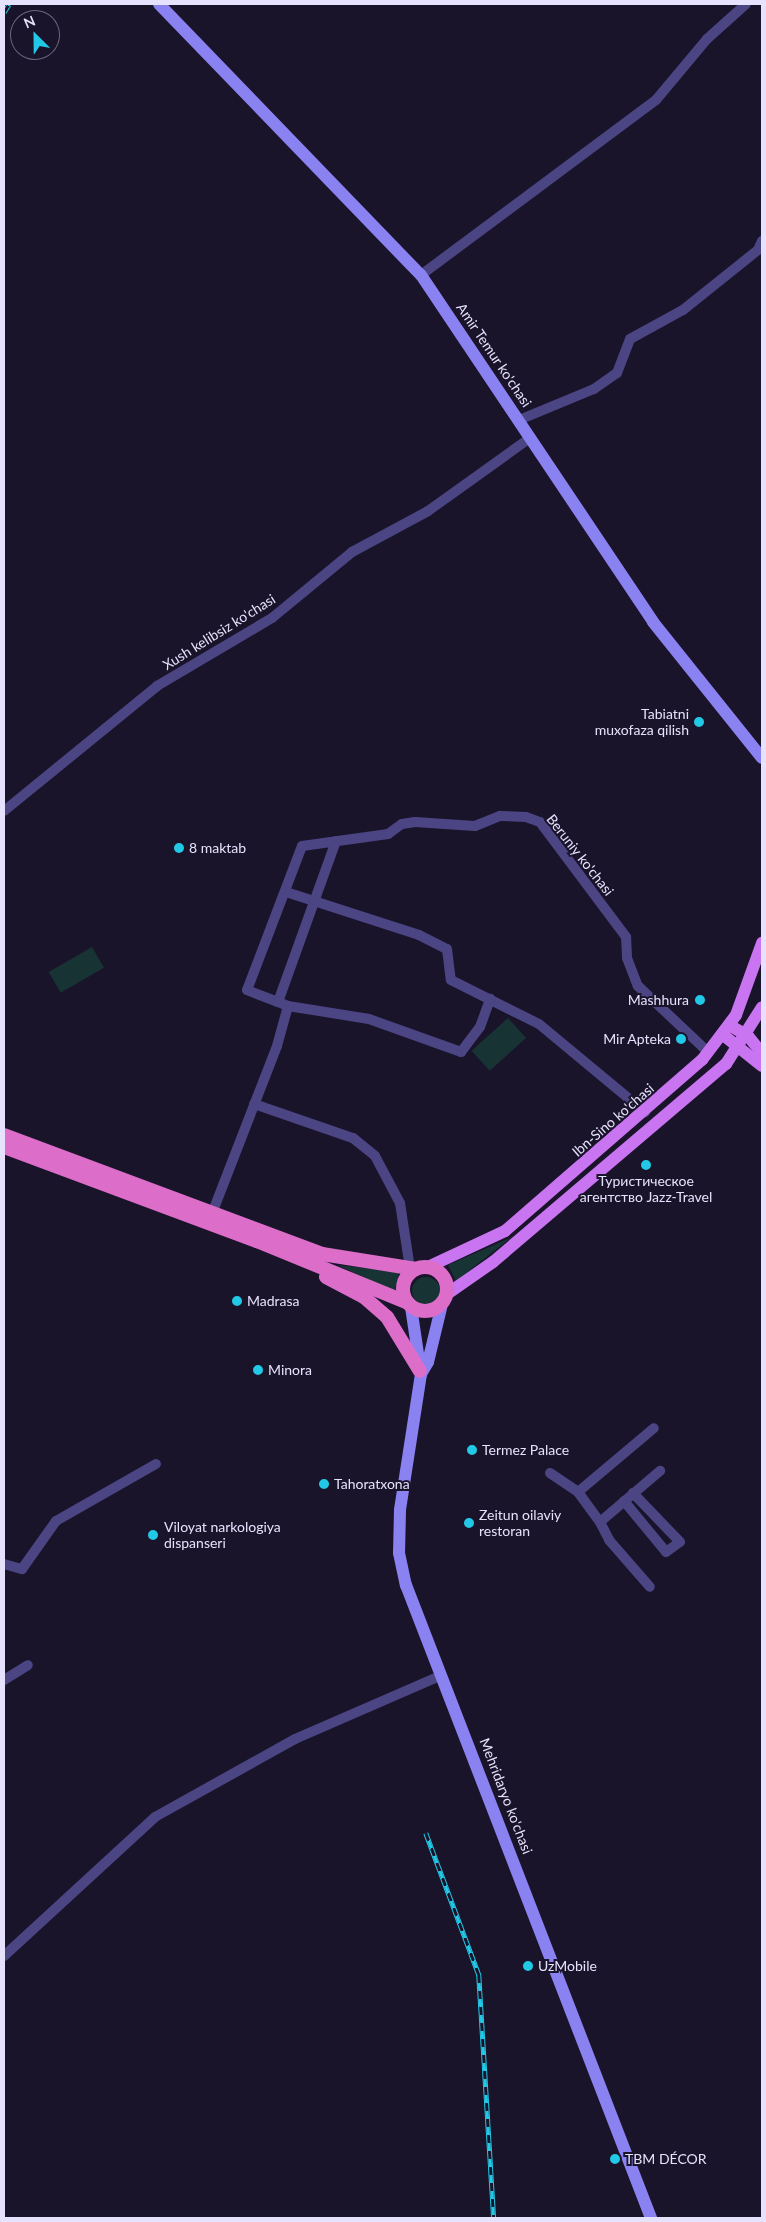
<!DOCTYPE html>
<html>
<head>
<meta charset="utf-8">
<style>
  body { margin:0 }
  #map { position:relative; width:766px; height:2222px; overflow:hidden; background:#1a142b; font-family:Lato,sans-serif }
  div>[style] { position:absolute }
  .green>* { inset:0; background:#183334; transform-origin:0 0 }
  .round { border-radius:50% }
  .minor>* { height:10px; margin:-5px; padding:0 5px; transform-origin:5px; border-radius:5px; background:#4b4584 }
  .secondary>* { height:12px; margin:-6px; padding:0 6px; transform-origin:6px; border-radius:6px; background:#8b82f2 }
  .primary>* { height:12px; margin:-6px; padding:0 6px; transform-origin:6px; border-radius:6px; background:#c974f0 }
  .trunk>* { height:14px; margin:-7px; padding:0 7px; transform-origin:7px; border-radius:7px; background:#dc6ec9 }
  .trunk>.ring { margin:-7px; padding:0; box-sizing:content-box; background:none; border:14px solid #dc6ec9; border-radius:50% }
  .rail>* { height:4.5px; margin-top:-2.25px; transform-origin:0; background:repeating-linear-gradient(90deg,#1a142b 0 8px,#22c9e7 0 16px); box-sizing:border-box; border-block:1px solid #22c9e7 }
  .dots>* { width:14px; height:14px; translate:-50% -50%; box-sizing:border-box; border:2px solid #1a142b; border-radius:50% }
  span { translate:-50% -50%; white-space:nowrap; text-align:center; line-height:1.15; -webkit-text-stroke:4px #1a142b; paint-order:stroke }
  .street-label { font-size:14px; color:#e6e1fc }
  .poi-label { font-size:14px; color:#e6e1fc }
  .right { translate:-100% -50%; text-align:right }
  .left { translate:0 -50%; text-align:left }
  .frame { position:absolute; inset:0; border:5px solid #e6e1fc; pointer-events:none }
  .north { position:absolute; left:10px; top:10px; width:50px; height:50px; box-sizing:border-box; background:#1a142b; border:1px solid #6c667f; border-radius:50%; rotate:337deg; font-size:14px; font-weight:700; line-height:20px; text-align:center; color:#e6e1fc }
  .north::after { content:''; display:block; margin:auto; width:18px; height:22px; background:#22c9e7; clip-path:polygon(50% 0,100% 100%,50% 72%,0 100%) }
</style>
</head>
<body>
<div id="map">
  <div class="green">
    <div style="left:92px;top:947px;width:24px;height:50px;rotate:60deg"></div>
    <div style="left:508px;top:1018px;width:27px;height:49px;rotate:48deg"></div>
    <div style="clip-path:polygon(512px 1237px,456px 1281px,448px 1265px)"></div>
    <div style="clip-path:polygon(337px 1265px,399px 1272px,395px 1292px)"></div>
    <div class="round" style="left:412px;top:1277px;width:28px;height:28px"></div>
  </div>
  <div class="minor">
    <div style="left:421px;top:275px;width:293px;rotate:-36.7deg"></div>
    <div style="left:656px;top:100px;width:80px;rotate:-50.1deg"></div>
    <div style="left:707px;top:39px;width:52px;rotate:-41.9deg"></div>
    <div style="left:519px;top:420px;width:81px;rotate:-22.5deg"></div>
    <div style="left:594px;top:389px;width:28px;rotate:-35deg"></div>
    <div style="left:617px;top:373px;width:36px;rotate:-69deg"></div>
    <div style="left:630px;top:339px;width:60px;rotate:-28.7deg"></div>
    <div style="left:683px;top:310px;width:96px;rotate:-38.7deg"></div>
    <div style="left:758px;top:250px;width:10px;rotate:-66deg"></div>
    <div style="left:4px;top:811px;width:198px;rotate:-39.2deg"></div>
    <div style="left:157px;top:686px;width:134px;rotate:-30.6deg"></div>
    <div style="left:272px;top:618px;width:104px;rotate:-39.5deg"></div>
    <div style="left:352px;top:552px;width:86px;rotate:-28.3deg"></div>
    <div style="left:428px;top:511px;width:125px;rotate:-35.6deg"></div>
    <div style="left:286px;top:892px;width:140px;rotate:17.9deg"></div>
    <div style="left:419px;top:935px;width:31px;rotate:27deg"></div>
    <div style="left:447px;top:949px;width:31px;rotate:83deg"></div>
    <div style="left:451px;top:980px;width:98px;rotate:26.6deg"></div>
    <div style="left:539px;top:1024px;width:138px;rotate:39.7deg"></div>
    <div style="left:278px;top:1002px;width:33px;rotate:-159deg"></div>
    <div style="left:247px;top:990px;width:154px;rotate:-69.1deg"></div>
    <div style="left:302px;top:846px;width:87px;rotate:-7.9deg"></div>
    <div style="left:388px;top:834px;width:17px;rotate:-36deg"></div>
    <div style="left:402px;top:824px;width:13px;rotate:-9deg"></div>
    <div style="left:415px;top:822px;width:60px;rotate:3.8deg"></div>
    <div style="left:475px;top:826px;width:27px;rotate:-22deg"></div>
    <div style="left:500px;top:816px;width:26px;rotate:2deg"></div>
    <div style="left:526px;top:817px;width:15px;rotate:20deg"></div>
    <div style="left:540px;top:822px;width:144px;rotate:53.2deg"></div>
    <div style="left:626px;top:937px;width:21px;rotate:87deg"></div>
    <div style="left:627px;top:958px;width:30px;rotate:69deg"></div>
    <div style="left:638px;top:986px;width:96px;rotate:43.3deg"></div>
    <div style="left:288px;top:1006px;width:82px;rotate:9.1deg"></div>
    <div style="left:369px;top:1019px;width:98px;rotate:19.7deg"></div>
    <div style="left:461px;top:1052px;width:31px;rotate:-53deg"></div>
    <div style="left:480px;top:1027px;width:30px;rotate:-70deg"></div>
    <div style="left:254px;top:1104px;width:105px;rotate:19deg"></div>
    <div style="left:353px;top:1138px;width:28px;rotate:39deg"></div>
    <div style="left:375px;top:1156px;width:53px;rotate:62deg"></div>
    <div style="left:400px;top:1203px;width:66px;rotate:81.3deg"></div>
    <div style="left:213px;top:1211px;width:177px;rotate:-68.8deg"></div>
    <div style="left:277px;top:1046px;width:41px;rotate:-74.6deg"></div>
    <div style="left:288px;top:1006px;width:11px;rotate:-158deg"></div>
    <div style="left:278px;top:1002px;width:171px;rotate:-70.2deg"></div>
    <div style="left:550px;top:1473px;width:34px;rotate:34deg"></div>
    <div style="left:578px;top:1492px;width:37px;rotate:54deg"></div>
    <div style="left:600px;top:1522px;width:79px;rotate:-40.4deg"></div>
    <div style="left:578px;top:1492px;width:99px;rotate:-40.1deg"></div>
    <div style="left:624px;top:1501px;width:66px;rotate:50.5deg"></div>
    <div style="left:666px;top:1552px;width:17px;rotate:-36deg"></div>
    <div style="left:680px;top:1542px;width:68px;rotate:-133.8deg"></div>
    <div style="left:600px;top:1522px;width:20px;rotate:63deg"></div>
    <div style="left:609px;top:1540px;width:62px;rotate:48.9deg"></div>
    <div style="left:4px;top:1564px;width:19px;rotate:16deg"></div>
    <div style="left:22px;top:1569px;width:59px;rotate:-54.7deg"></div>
    <div style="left:56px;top:1521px;width:115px;rotate:-29.7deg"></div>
    <div style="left:4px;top:1680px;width:28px;rotate:-32deg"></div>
    <div style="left:4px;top:1956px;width:205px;rotate:-42.6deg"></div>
    <div style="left:155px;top:1817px;width:160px;rotate:-29.1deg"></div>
    <div style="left:295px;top:1739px;width:158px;rotate:-23.5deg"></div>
  </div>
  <div class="secondary">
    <div style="left:159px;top:4px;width:377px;rotate:46deg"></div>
    <div style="left:421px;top:275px;width:417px;rotate:56.2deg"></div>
    <div style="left:653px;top:622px;width:174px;rotate:51.3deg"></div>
    <div style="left:411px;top:1307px;width:68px;rotate:81.5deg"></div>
    <div style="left:421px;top:1374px;width:138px;rotate:98.8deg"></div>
    <div style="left:400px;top:1510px;width:43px;rotate:91.3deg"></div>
    <div style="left:399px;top:1553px;width:33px;rotate:78deg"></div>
    <div style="left:406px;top:1585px;width:679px;rotate:68.84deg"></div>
    <div style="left:421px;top:1374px;width:14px;rotate:-60deg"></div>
    <div style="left:428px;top:1362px;width:60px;rotate:-76.4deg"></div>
  </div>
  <div class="primary">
    <div style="left:729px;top:1025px;width:22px;rotate:30deg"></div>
    <div style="left:748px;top:1036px;width:22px;rotate:51deg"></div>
    <div style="left:722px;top:1034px;width:51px;rotate:38.7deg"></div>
    <div style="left:428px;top:1267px;width:85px;rotate:-25.1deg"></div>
    <div style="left:505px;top:1231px;width:261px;rotate:-41deg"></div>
    <div style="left:702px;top:1060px;width:56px;rotate:-52.9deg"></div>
    <div style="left:736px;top:1015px;width:77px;rotate:-70.1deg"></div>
    <div style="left:447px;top:1294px;width:56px;rotate:-34.8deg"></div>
    <div style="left:493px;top:1262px;width:306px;rotate:-40.4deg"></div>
    <div style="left:726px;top:1064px;width:67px;rotate:-57.7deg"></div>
  </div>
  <div class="trunk">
    <div style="left:4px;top:1135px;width:340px;rotate:20.5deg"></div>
    <div style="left:322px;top:1254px;width:95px;rotate:9.1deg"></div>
    <div style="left:4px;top:1147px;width:270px;rotate:20.4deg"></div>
    <div style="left:257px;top:1241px;width:161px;rotate:22.3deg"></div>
    <div class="ring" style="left:403px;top:1267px;width:30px;height:30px"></div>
    <div style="left:326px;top:1277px;width:43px;rotate:27.8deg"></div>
    <div style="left:364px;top:1297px;width:30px;rotate:41deg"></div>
    <div style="left:387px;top:1317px;width:63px;rotate:58.6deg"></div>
  </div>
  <div class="rail">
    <div style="left:4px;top:12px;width:9px;rotate:-58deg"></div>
    <div style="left:426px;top:1833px;width:152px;rotate:69.5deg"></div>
    <div style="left:479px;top:1975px;width:243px;rotate:86.5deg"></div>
  </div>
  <div class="dots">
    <div style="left:699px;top:722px;background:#22c9e7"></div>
    <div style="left:179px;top:848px;background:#22c9e7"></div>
    <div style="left:700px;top:1000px;background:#22c9e7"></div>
    <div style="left:681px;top:1039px;background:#22c9e7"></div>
    <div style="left:646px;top:1165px;background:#22c9e7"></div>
    <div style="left:237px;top:1301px;background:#22c9e7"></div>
    <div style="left:258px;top:1370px;background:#22c9e7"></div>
    <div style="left:472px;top:1450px;background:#22c9e7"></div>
    <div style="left:324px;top:1484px;background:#22c9e7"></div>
    <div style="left:469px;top:1523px;background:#22c9e7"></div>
    <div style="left:153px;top:1535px;background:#22c9e7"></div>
    <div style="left:528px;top:1966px;background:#22c9e7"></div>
    <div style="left:615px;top:2159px;background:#22c9e7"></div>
  </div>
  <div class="street-label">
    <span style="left:494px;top:355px;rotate:56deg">Amir Temur ko'chasi</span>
    <span style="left:219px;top:632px;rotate:-32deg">Xush kelibsiz ko'chasi</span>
    <span style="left:580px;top:855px;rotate:52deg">Beruniy ko'chasi</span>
    <span style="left:613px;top:1120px;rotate:-41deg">Ibn-Sino ko'chasi</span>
    <span style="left:506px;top:1796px;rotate:69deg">Мehridaryo ko'chasi</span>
  </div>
  <div class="poi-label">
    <span class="right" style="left:689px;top:722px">Tabiatni<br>muxofaza qilish</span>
    <span class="left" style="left:189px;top:848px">8 maktab</span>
    <span class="right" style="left:689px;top:1000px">Mashhura</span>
    <span class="right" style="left:671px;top:1039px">Mir Apteka</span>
    <span style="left:646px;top:1189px">Туристическое<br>агентство Jazz-Travel</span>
    <span class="left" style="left:247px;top:1301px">Madrasa</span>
    <span class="left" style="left:268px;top:1370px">Minora</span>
    <span class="left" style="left:482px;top:1450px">Termez Palace</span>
    <span class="left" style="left:334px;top:1484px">Tahoratxona</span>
    <span class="left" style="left:479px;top:1523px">Zeitun oilaviy<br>restoran</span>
    <span class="left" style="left:164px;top:1535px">Viloyat narkologiya<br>dispanseri</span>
    <span class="left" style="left:538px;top:1966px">UzMobile</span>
    <span class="left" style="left:625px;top:2159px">TBM DÉCOR</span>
  </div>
  <div class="frame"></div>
  <div class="north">N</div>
</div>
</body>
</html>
